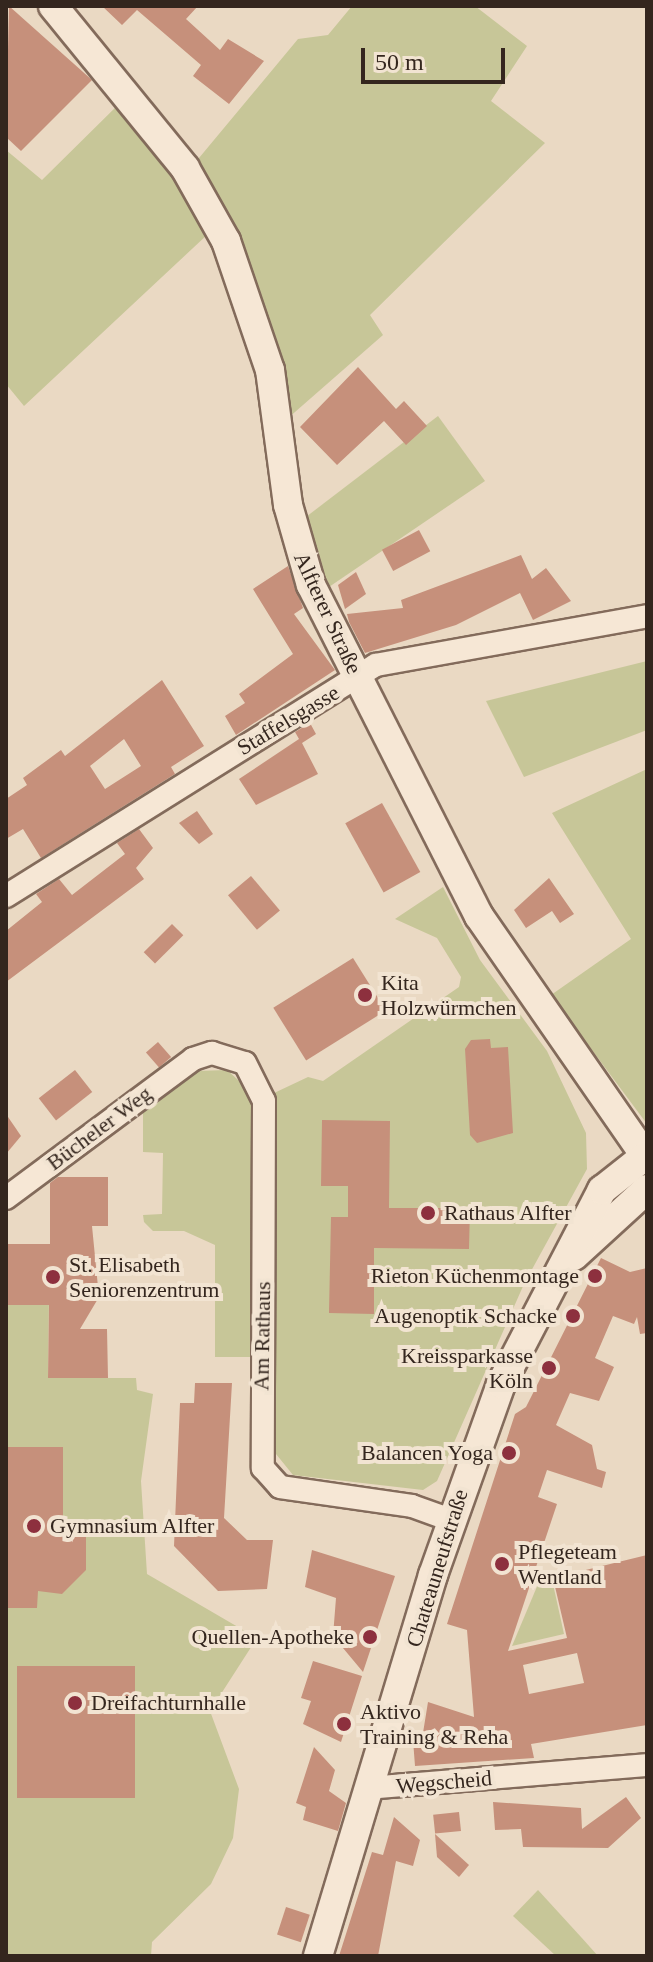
<!DOCTYPE html>
<html>
<head>
<meta charset="utf-8">
<style>
  body { margin:0 }
  #map { position:relative; width:653px; height:1962px; overflow:hidden; background:#ead9c3; font-family:"Times New Roman",serif }
  div>[style] { position:absolute }
  .green>* { inset:0; background:#c7c698 }
  .building>* { inset:0; background:#c6907b; transform-origin:0 0 }
  .roads { filter:drop-shadow(2px 0 #836b5b) drop-shadow(-2px 0 #836b5b) drop-shadow(0 2px #836b5b) drop-shadow(0 -2px #836b5b) }
  .minor>* { height:22px; margin:-11px; padding:0 11px; transform-origin:11px; border-radius:11px; background:#f6e7d5 }
  .tertiary>* { height:28px; margin:-14px; padding:0 14px; transform-origin:14px; border-radius:14px; background:#f6e7d5 }
  .dots>* { width:22px; height:22px; translate:-50% -50%; box-sizing:border-box; border:4px solid #f2e4d2; border-radius:50% }
  span { translate:-50% -50%; white-space:nowrap; text-align:center; line-height:1.15; -webkit-text-stroke:8px #f2e4d2; paint-order:stroke }
  .street-label { font-size:22px; color:#34261e }
  .poi-label { font-size:22px; color:#34261e }
  .left { translate:0 -50%; text-align:left }
  .right { translate:-100% -50%; text-align:right }
  .frame { position:absolute; inset:0; border:8px solid #34261e; pointer-events:none }
  .scale { position:absolute; left:361px; top:48px; width:144px; height:36px; box-sizing:border-box; border:4px solid #34261e; border-top:0; padding-left:10px; font-size:24px; line-height:28px; white-space:nowrap; color:#34261e; -webkit-text-stroke:6px #f2e4d2; paint-order:stroke }
</style>
</head>
<body>
<div id="map">
  <div class="green">
    <div style="clip-path:polygon(352px 6px,475px 6px,527px 46px,491px 101px,545px 143px,370px 315px,383px 335px,287px 419px,262px 298px,194px 164px,298px 39px,328px 35px)"></div>
    <div style="clip-path:polygon(123px 100px,208px 234px,24px 406px,6px 384px,6px 150px,42px 180px)"></div>
    <div style="clip-path:polygon(438px 416px,485px 481px,326px 589px,302px 520px)"></div>
    <div style="clip-path:polygon(647px 661px,647px 730px,524px 777px,486px 701px)"></div>
    <div style="clip-path:polygon(647px 769px,647px 1124px,551px 995px,631px 939px,552px 813px)"></div>
    <div style="clip-path:polygon(443px 887px,480px 960px,547px 1051px,586px 1133px,587px 1169px,524px 1284px,437px 1481px,423px 1490px,293px 1475px,276px 1454px,275px 1421px,255px 1357px,215px 1357px,215px 1245px,184px 1231px,153px 1231px,144px 1222px,143px 1215px,162px 1214px,163px 1153px,143px 1152px,143px 1107px,195px 1071px,227px 1070px,248px 1089px,272px 1094px,308px 1077px,323px 1081px,459px 987px,461px 977px,437px 938px,395px 919px)"></div>
    <div style="clip-path:polygon(26px 1296px,49px 1296px,48px 1378px,136px 1378px,137px 1390px,153px 1394px,141px 1481px,147px 1574px,257px 1638px,210px 1711px,239px 1789px,233px 1838px,211px 1884px,152px 1942px,151px 1956px,6px 1956px,6px 1305px,26px 1305px)"></div>
    <div style="clip-path:polygon(551px 1575px,564px 1634px,512px 1646px,541px 1577px)"></div>
    <div style="clip-path:polygon(538px 1890px,581px 1937px,598px 1956px,556px 1956px,513px 1916px)"></div>
  </div>
  <div class="building">
    <div style="clip-path:polygon(9px 6px,92px 80px,21px 151px,6px 137px)"></div>
    <div style="clip-path:polygon(102px 6px,198px 6px,186px 19px,220px 50px,228px 39px,264px 61px,229px 104px,193px 76px,201px 65px,137px 10px,122px 25px)"></div>
    <div style="clip-path:polygon(358px 367px,396px 409px,404px 401px,427px 426px,406px 445px,384px 421px,337px 465px,300px 427px)"></div>
    <div style="left:419px;top:530px;width:24px;height:42px;rotate:62deg"></div>
    <div style="clip-path:polygon(521px 555px,532px 579px,546px 568px,571px 601px,533px 620px,520px 593px,456px 625px,365px 653px,349px 622px,347px 614px,403px 608px,401px 600px)"></div>
    <div style="clip-path:polygon(288px 566px,303px 608px,294px 614px,335px 670px,236px 735px,225px 716px,245px 703px,239px 694px,293px 654px,253px 589px)"></div>
    <div style="clip-path:polygon(356px 572px,366px 594px,345px 609px,338px 585px)"></div>
    <div style="clip-path:polygon(evenodd,162px 680px,204px 746px,171px 767px,175px 774px,41px 858px,23px 829px,6px 839px,6px 799px,27px 785px,23px 778px,61px 750px,65px 756px,162px 680px,124px 739px,141px 766px,105px 789px,90px 766px,124px 739px)"></div>
    <div style="clip-path:polygon(310px 723px,316px 734px,302px 743px,318px 774px,256px 805px,239px 779px,299px 739px,295px 732px)"></div>
    <div style="left:382px;top:803px;width:79px;height:42px;rotate:61deg"></div>
    <div style="clip-path:polygon(197px 811px,213px 834px,199px 844px,179px 823px)"></div>
    <div style="clip-path:polygon(139px 829px,153px 848px,136px 868px,144px 879px,6px 982px,6px 931px,42px 902px,36px 894px,59px 879px,72px 895px,125px 854px,117px 843px)"></div>
    <div style="left:251px;top:876px;width:45px;height:30px;rotate:50deg"></div>
    <div style="clip-path:polygon(549px 878px,574px 914px,560px 923px,552px 911px,526px 928px,514px 910px)"></div>
    <div style="left:172px;top:924px;width:16px;height:40px;rotate:45deg"></div>
    <div style="left:353px;top:958px;width:62px;height:94px;rotate:58deg"></div>
    <div style="clip-path:polygon(490px 1039px,491px 1048px,508px 1047px,513px 1133px,477px 1143px,470px 1135px,465px 1049px,471px 1040px)"></div>
    <div style="left:158px;top:1042px;width:20px;height:16px;rotate:49deg"></div>
    <div style="left:75px;top:1070px;width:28px;height:46px;rotate:52deg"></div>
    <div style="clip-path:polygon(6px 1114px,21px 1136px,6px 1154px)"></div>
    <div style="clip-path:polygon(322px 1120px,390px 1121px,389px 1208px,470px 1208px,469px 1249px,374px 1248px,374px 1314px,329px 1313px,331px 1217px,348px 1217px,348px 1186px,321px 1186px)"></div>
    <div style="clip-path:polygon(58px 1177px,108px 1177px,108px 1226px,92px 1226px,99px 1297px,80px 1329px,107px 1329px,108px 1378px,48px 1378px,49px 1305px,6px 1305px,6px 1244px,50px 1244px,50px 1183px)"></div>
    <div style="clip-path:polygon(evenodd,601px 1258px,630px 1272px,647px 1268px,647px 1333px,640px 1334px,637px 1317px,634px 1324px,613px 1316px,595px 1358px,614px 1367px,599px 1401px,570px 1393px,556px 1425px,592px 1445px,597px 1469px,606px 1472px,602px 1488px,547px 1470px,538px 1497px,557px 1504px,508px 1651px,567px 1638px,553px 1578px,647px 1555px,647px 1725px,531px 1744px,534px 1758px,415px 1766px,413px 1740px,422px 1739px,428px 1702px,474px 1717px,467px 1630px,447px 1624px,515px 1414px,526px 1407px,601px 1258px,577px 1653px,584px 1683px,529px 1694px,523px 1665px,577px 1653px)"></div>
    <div style="clip-path:polygon(195px 1383px,232px 1383px,224px 1518px,247px 1540px,273px 1540px,267px 1589px,218px 1591px,174px 1546px,180px 1403px,194px 1403px)"></div>
    <div style="clip-path:polygon(6px 1447px,63px 1447px,63px 1535px,86px 1535px,86px 1570px,62px 1594px,38px 1591px,37px 1608px,6px 1608px)"></div>
    <div style="clip-path:polygon(312px 1550px,395px 1576px,363px 1672px,333px 1636px,336px 1598px,305px 1587px)"></div>
    <div style="clip-path:polygon(313px 1661px,362px 1676px,341px 1742px,303px 1724px,311px 1701px,301px 1698px)"></div>
    <div style="left:17px;top:1666px;width:118px;height:132px"></div>
    <div style="clip-path:polygon(314px 1747px,335px 1770px,329px 1791px,346px 1803px,338px 1831px,303px 1820px,306px 1807px,296px 1803px)"></div>
    <div style="clip-path:polygon(626px 1797px,641px 1818px,608px 1848px,523px 1847px,521px 1829px,495px 1830px,493px 1802px,581px 1808px,582px 1829px)"></div>
    <div style="left:459px;top:1812px;width:19px;height:26px;rotate:84deg"></div>
    <div style="clip-path:polygon(394px 1817px,420px 1840px,413px 1866px,396px 1861px,378px 1956px,339px 1956px,372px 1852px,383px 1855px)"></div>
    <div style="clip-path:polygon(435px 1834px,469px 1865px,459px 1877px,437px 1857px)"></div>
    <div style="left:286px;top:1907px;width:25px;height:29px;rotate:18deg"></div>
  </div>
  <div class="roads">
    <div class="minor">
      <div style="left:6px;top:896px;width:436px;rotate:-32deg"></div>
      <div style="left:376px;top:665px;width:275px;rotate:-10.2deg"></div>
      <div style="left:6px;top:1198px;width:233px;rotate:-36.6deg"></div>
      <div style="left:193px;top:1059px;width:20px;rotate:-18deg"></div>
      <div style="left:212px;top:1053px;width:34px;rotate:17deg"></div>
      <div style="left:245px;top:1063px;width:42px;rotate:63.4deg"></div>
      <div style="left:264px;top:1101px;width:367px;rotate:90.2deg"></div>
      <div style="left:263px;top:1468px;width:25px;rotate:48deg"></div>
      <div style="left:280px;top:1487px;width:133px;rotate:8.2deg"></div>
      <div style="left:412px;top:1506px;width:41px;rotate:19.7deg"></div>
      <div style="left:368px;top:1788px;width:280px;rotate:-4.7deg"></div>
    </div>
    <div class="tertiary">
      <div style="left:53px;top:6px;width:209px;rotate:50.8deg"></div>
      <div style="left:185px;top:168px;width:84px;rotate:60.7deg"></div>
      <div style="left:226px;top:241px;width:136px;rotate:71.2deg"></div>
      <div style="left:270px;top:370px;width:136px;rotate:82.4deg"></div>
      <div style="left:288px;top:505px;width:83px;rotate:74deg"></div>
      <div style="left:311px;top:585px;width:371px;rotate:63.1deg"></div>
      <div style="left:479px;top:916px;width:295px;rotate:55.3deg"></div>
      <div style="left:574px;top:1256px;width:99px;rotate:-42.5deg"></div>
      <div style="left:318px;top:1956px;width:398px;rotate:-73.2deg"></div>
      <div style="left:433px;top:1575px;width:203px;rotate:-70.4deg"></div>
      <div style="left:501px;top:1384px;width:219px;rotate:-62.5deg"></div>
      <div style="left:602px;top:1190px;width:55px;rotate:-38.3deg"></div>
    </div>
  </div>
  <div class="dots">
    <div style="left:365px;top:995px;background:#8d303e"></div>
    <div style="left:428px;top:1213px;background:#8d303e"></div>
    <div style="left:595px;top:1276px;background:#8d303e"></div>
    <div style="left:53px;top:1277px;background:#8d303e"></div>
    <div style="left:573px;top:1316px;background:#8d303e"></div>
    <div style="left:549px;top:1368px;background:#8d303e"></div>
    <div style="left:509px;top:1453px;background:#8d303e"></div>
    <div style="left:34px;top:1526px;background:#8d303e"></div>
    <div style="left:502px;top:1564px;background:#8d303e"></div>
    <div style="left:370px;top:1637px;background:#8d303e"></div>
    <div style="left:75px;top:1703px;background:#8d303e"></div>
    <div style="left:344px;top:1724px;background:#8d303e"></div>
  </div>
  <div class="street-label">
    <span style="left:328px;top:613px;rotate:65deg">Alfterer Straße</span>
    <span style="left:288px;top:720px;rotate:-31deg">Staffelsgasse</span>
    <span style="left:99px;top:1128px;rotate:-37deg">Bücheler Weg</span>
    <span style="left:262px;top:1336px;rotate:-89deg">Am Rathaus</span>
    <span style="left:437px;top:1568px;rotate:-73deg">Chateauneufstraße</span>
    <span style="left:444px;top:1782px;rotate:-5deg">Wegscheid</span>
  </div>
  <div class="poi-label">
    <span class="left" style="left:381px;top:995px">Kita<br>Holzwürmchen</span>
    <span class="left" style="left:444px;top:1213px">Rathaus Alfter</span>
    <span class="left" style="left:69px;top:1277px">St. Elisabeth<br>Seniorenzentrum</span>
    <span class="right" style="left:579px;top:1276px">Rieton Küchenmontage</span>
    <span class="right" style="left:557px;top:1316px">Augenoptik Schacke</span>
    <span class="right" style="left:533px;top:1368px">Kreissparkasse<br>Köln</span>
    <span class="right" style="left:493px;top:1453px">Balancen Yoga</span>
    <span class="left" style="left:50px;top:1526px">Gymnasium Alfter</span>
    <span class="left" style="left:518px;top:1564px">Pflegeteam<br>Wentland</span>
    <span class="right" style="left:354px;top:1637px">Quellen-Apotheke</span>
    <span class="left" style="left:91px;top:1703px">Dreifachturnhalle</span>
    <span class="left" style="left:360px;top:1724px">Aktivo<br>Training &amp; Reha</span>
  </div>
  <div class="frame"></div>
  <div class="scale">50 m</div>
</div>
</body>
</html>
